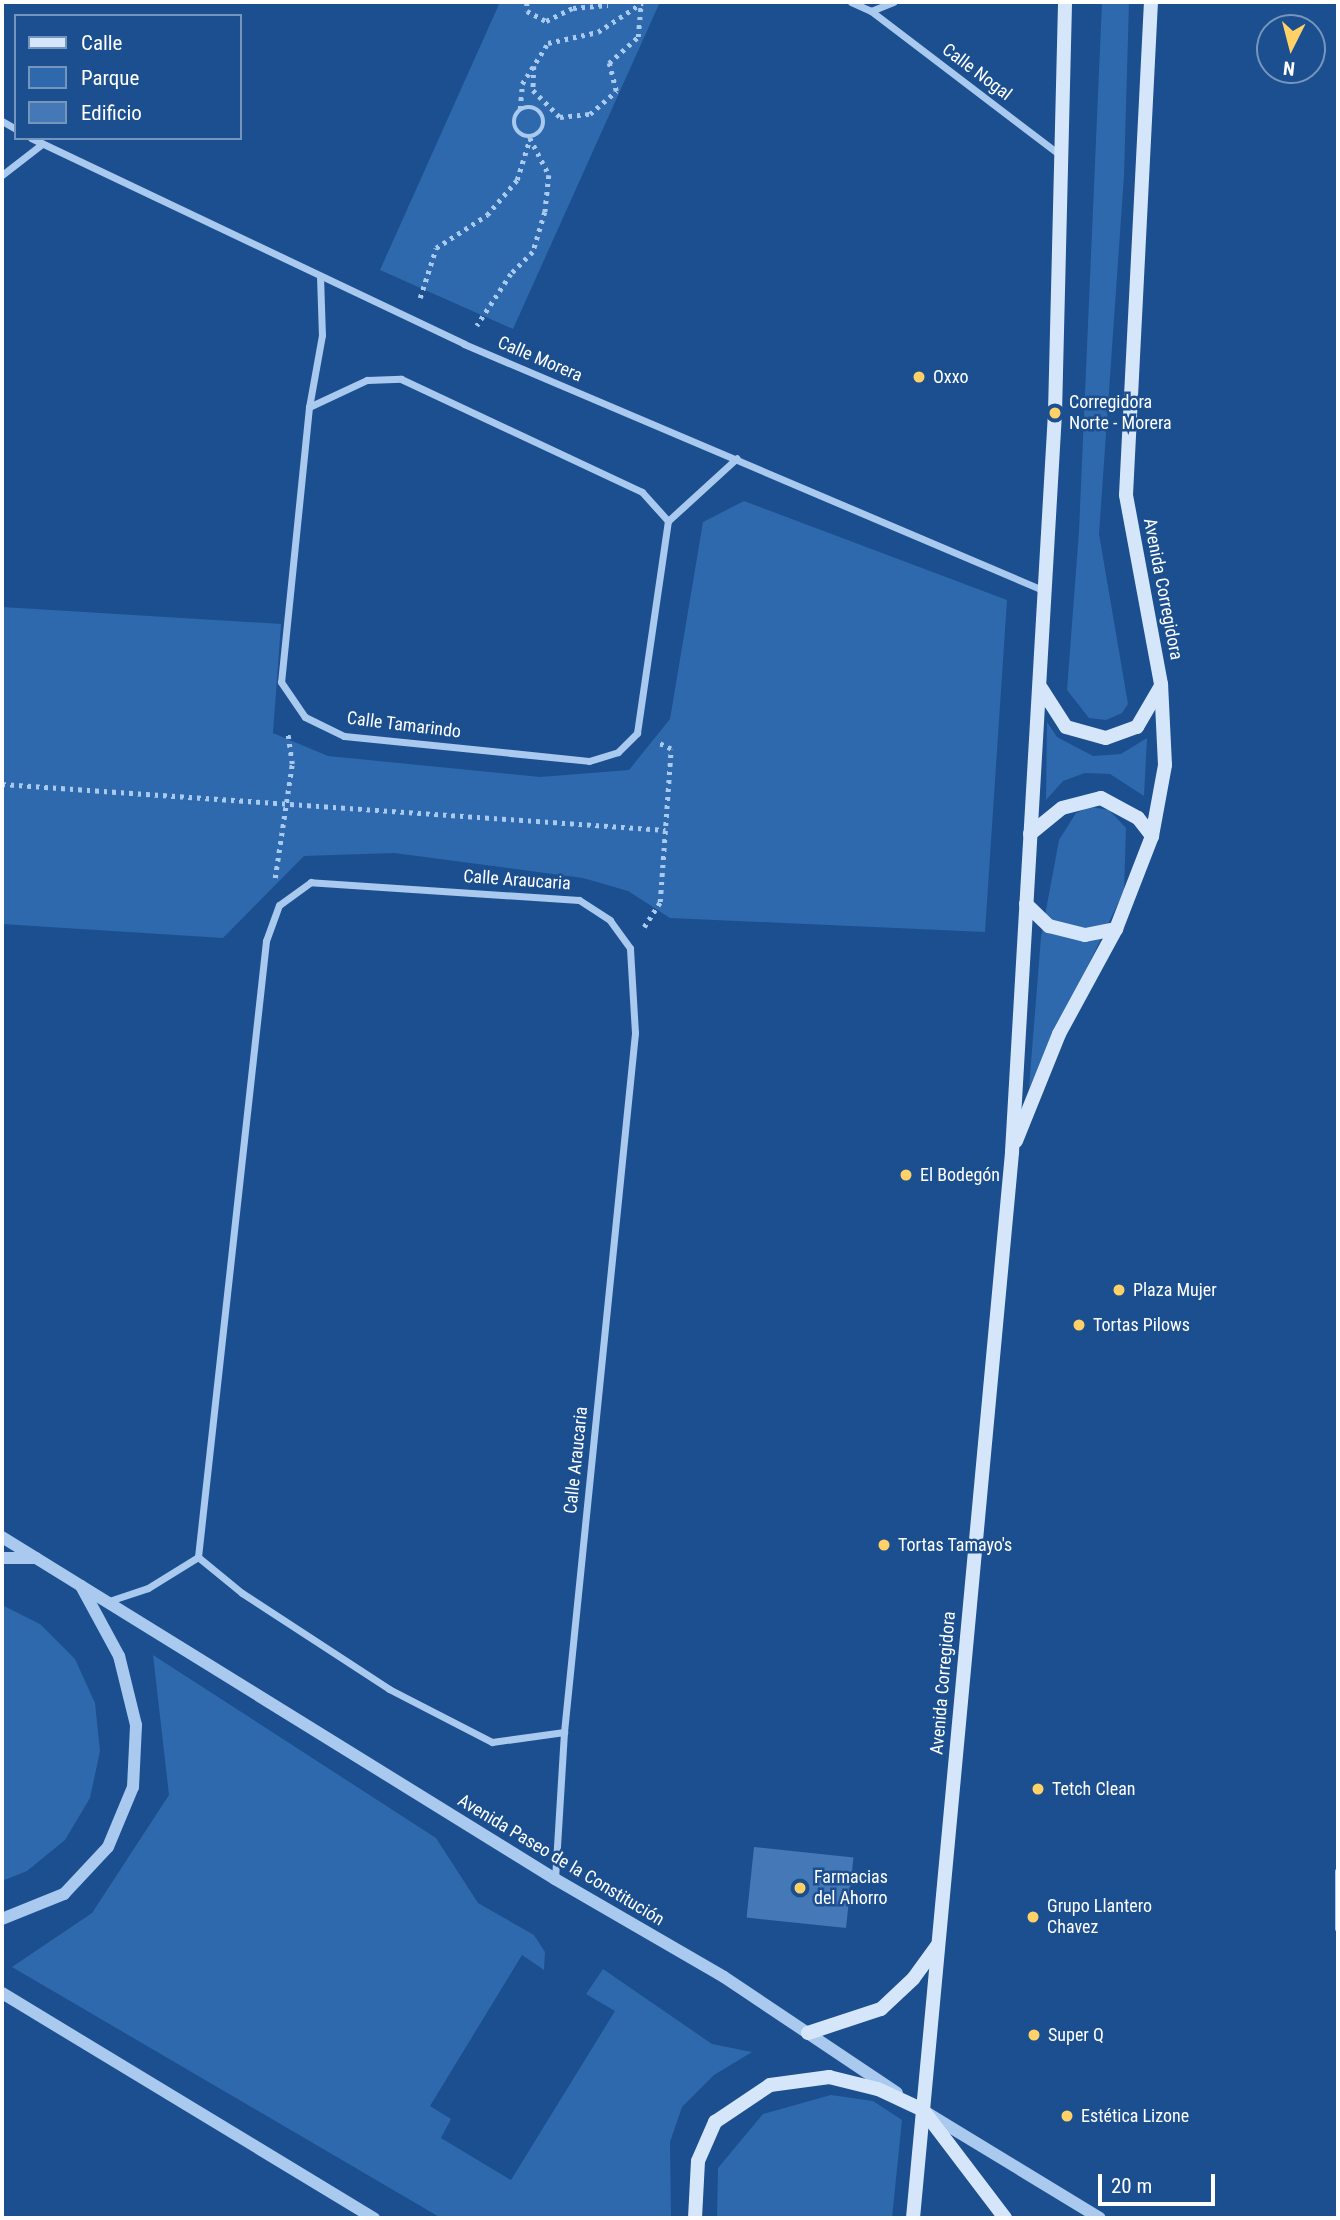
<!DOCTYPE html>
<html>
<head>
<meta charset="utf-8">
<style>
  body { margin:0 }
  #map { position:relative; width:1340px; height:2220px; overflow:hidden; background:#1b4f8f; font-family:"Roboto Condensed",sans-serif }
  div>[style] { position:absolute }
  .green>* { inset:0; background:#2e69ad }
  .building>* { inset:0; background:#4478b7; transform-origin:0 0 }
  .path>* { height:4.5px; margin-top:-2.25px; transform-origin:0; background:repeating-linear-gradient(90deg,#a9c9ee 0 3.5px,transparent 0 8.5px) }
  .path>.ring { margin:-2.25px; padding:0; box-sizing:content-box; background:none; border:4.5px solid #a9c9ee; border-radius:50% }
  .minor>* { height:7px; margin:-3.5px; padding:0 3.5px; transform-origin:3.5px; border-radius:3.5px; background:#a9c9ee }
  .tertiary>* { height:12px; margin:-6px; padding:0 6px; transform-origin:6px; border-radius:6px; background:#a9c9ee }
  .secondary>* { height:14px; margin:-7px; padding:0 7px; transform-origin:7px; border-radius:7px; background:#d6e6fa }
  .dots>* { width:19px; height:19px; translate:-50% -50%; box-sizing:border-box; border:4px solid #1b4f8f; border-radius:50% }
  span { translate:-50% -50%; white-space:nowrap; text-align:center; line-height:1.15; -webkit-text-stroke:5px #1b4f8f; paint-order:stroke }
  .street-label { font-size:18px; color:#fff }
  .poi-label { font-size:18px; color:#fff }
  .left { translate:0 -50%; text-align:left }
  .frame { position:absolute; inset:0; border:4px solid #fff; pointer-events:none }
  .legend { position:absolute; left:14px; top:14px; width:228px; height:126px; box-sizing:border-box; background:#1b4f8f; border:2px solid #7695bc; margin:0; padding:9px 12px; list-style:none; font-size:21px; color:#fff }
  .legend li { display:flex; align-items:center; gap:14px; height:35px }
  .legend b { width:35px; border:2px solid #7695bc }
  .north { position:absolute; left:1256px; top:14px; width:70px; height:70px; box-sizing:border-box; background:#1b4f8f; border:2px solid #7695bc; border-radius:50%; rotate:186deg; font-size:19px; font-weight:700; line-height:28px; text-align:center; color:#fff }
  .north::after { content:''; display:block; margin:auto; width:24px; height:32px; background:#ffd166; clip-path:polygon(50% 0,100% 100%,50% 72%,0 100%) }
  .scale { position:absolute; left:1098px; top:2174px; width:117px; height:32px; box-sizing:border-box; border:4px solid #fff; border-top:0; padding-left:9px; font-size:21px; line-height:24px; white-space:nowrap; color:#fff; -webkit-text-stroke:5px #1b4f8f; paint-order:stroke }
</style>
</head>
<body>
<div id="map">
  <div class="green">
    <div style="clip-path:polygon(500px 2px,660px 2px,513px 329px,380px 270px)"></div>
    <div style="clip-path:polygon(1102px 2px,1129px 2px,1124px 176px,1099px 534px,1128px 704px,1122px 713px,1106px 720px,1089px 718px,1067px 690px,1079px 531px)"></div>
    <div style="clip-path:polygon(744px 501px,1007px 600px,985px 932px,670px 918px,628px 891px,583px 878px,394px 853px,304px 856px,223px 938px,2px 924px,2px 607px,281px 624px,273px 733px,328px 756px,540px 777px,629px 770px,670px 719px,703px 522px)"></div>
    <div style="clip-path:polygon(1047px 722px,1057px 737px,1093px 756px,1121px 754px,1147px 738px,1144px 796px,1110px 774px,1085px 773px,1063px 781px,1046px 800px)"></div>
    <div style="clip-path:polygon(1090px 807px,1109px 810px,1126px 828px,1124px 891px,1029px 1088px,1041px 937px,1059px 840px,1076px 813px)"></div>
    <div style="clip-path:polygon(2px 1605px,40px 1624px,75px 1659px,95px 1703px,100px 1751px,90px 1798px,65px 1840px,27px 1871px,2px 1881px)"></div>
    <div style="clip-path:polygon(153px 1655px,436px 1838px,478px 1903px,534px 1935px,545px 1952px,544px 1970px,522px 1955px,430px 2106px,451px 2119px,441px 2138px,511px 2180px,615px 2011px,586px 1994px,603px 1969px,712px 2044px,752px 2052px,714px 2075px,682px 2107px,670px 2142px,671px 2218px,441px 2218px,12px 1967px,92px 1913px,169px 1795px)"></div>
    <div style="clip-path:polygon(831px 2095px,873px 2101px,902px 2120px,892px 2218px,717px 2218px,718px 2168px,763px 2114px)"></div>
  </div>
  <div class="building">
    <div style="left:754px;top:1847px;width:100px;height:71px;rotate:6deg"></div>
  </div>
  <div class="path">
    <div style="left:527px;top:2px;width:9px;rotate:90deg"></div>
    <div style="left:527px;top:11px;width:21px;rotate:28deg"></div>
    <div style="left:546px;top:21px;width:30px;rotate:-26deg"></div>
    <div style="left:573px;top:8px;width:35px;rotate:-5deg"></div>
    <div style="left:534px;top:66px;width:24px;rotate:92deg"></div>
    <div style="left:533px;top:90px;width:38px;rotate:45deg"></div>
    <div style="left:560px;top:117px;width:30px;rotate:-6deg"></div>
    <div style="left:590px;top:114px;width:35px;rotate:-41deg"></div>
    <div style="left:616px;top:91px;width:29px;rotate:-104deg"></div>
    <div style="left:609px;top:63px;width:39px;rotate:-42deg"></div>
    <div style="left:638px;top:37px;width:33px;rotate:-85deg"></div>
    <div class="ring" style="left:514px;top:107px;width:25.5px;height:25.5px"></div>
    <div style="left:520px;top:109px;width:25px;rotate:-85deg"></div>
    <div style="left:522px;top:84px;width:49px;rotate:-57.6deg"></div>
    <div style="left:548px;top:43px;width:51px;rotate:-12.4deg"></div>
    <div style="left:598px;top:32px;width:53px;rotate:-33.4deg"></div>
    <div style="left:420px;top:298px;width:52px;rotate:-72.3deg"></div>
    <div style="left:436px;top:248px;width:61px;rotate:-32.9deg"></div>
    <div style="left:487px;top:215px;width:46px;rotate:-49.4deg"></div>
    <div style="left:517px;top:180px;width:44px;rotate:-72.8deg"></div>
    <div style="left:530px;top:138px;width:42px;rotate:62.8deg"></div>
    <div style="left:549px;top:175px;width:37px;rotate:96deg"></div>
    <div style="left:545px;top:212px;width:42px;rotate:106.7deg"></div>
    <div style="left:533px;top:252px;width:31px;rotate:135deg"></div>
    <div style="left:511px;top:274px;width:62px;rotate:123.2deg"></div>
    <div style="left:2px;top:784px;width:665px;rotate:3.97deg"></div>
    <div style="left:275px;top:878px;width:115px;rotate:-81.5deg"></div>
    <div style="left:292px;top:764px;width:30px;rotate:-98deg"></div>
    <div style="left:644px;top:927px;width:30px;rotate:-57deg"></div>
    <div style="left:660px;top:902px;width:153px;rotate:-85.9deg"></div>
    <div style="left:671px;top:749px;width:14px;rotate:-155deg"></div>
  </div>
  <div class="minor">
    <div style="left:851px;top:2px;width:22px;rotate:24deg"></div>
    <div style="left:871px;top:11px;width:239px;rotate:37.3deg"></div>
    <div style="left:871px;top:11px;width:24px;rotate:-22deg"></div>
    <div style="left:2px;top:121px;width:16px;rotate:30deg"></div>
    <div style="left:31px;top:138px;width:480px;rotate:25.4deg"></div>
    <div style="left:464px;top:344px;width:631px;rotate:23.03deg"></div>
    <div style="left:2px;top:175px;width:51px;rotate:-37.8deg"></div>
    <div style="left:320px;top:276px;width:59px;rotate:88.1deg"></div>
    <div style="left:322px;top:335px;width:73px;rotate:100.2deg"></div>
    <div style="left:309px;top:407px;width:276px;rotate:95.8deg"></div>
    <div style="left:281px;top:682px;width:42px;rotate:55.6deg"></div>
    <div style="left:305px;top:717px;width:43px;rotate:26deg"></div>
    <div style="left:344px;top:736px;width:246px;rotate:5.8deg"></div>
    <div style="left:589px;top:761px;width:30px;rotate:-17deg"></div>
    <div style="left:618px;top:752px;width:27px;rotate:-45deg"></div>
    <div style="left:637px;top:733px;width:214px;rotate:-81.7deg"></div>
    <div style="left:668px;top:521px;width:93px;rotate:-42.4deg"></div>
    <div style="left:309px;top:407px;width:64px;rotate:-25deg"></div>
    <div style="left:367px;top:380px;width:34px;rotate:-2deg"></div>
    <div style="left:401px;top:379px;width:266px;rotate:25.1deg"></div>
    <div style="left:642px;top:492px;width:39px;rotate:48deg"></div>
    <div style="left:106px;top:1602px;width:44px;rotate:-18.4deg"></div>
    <div style="left:148px;top:1588px;width:59px;rotate:-31.8deg"></div>
    <div style="left:1338px;top:1871px;width:57px;rotate:90deg"></div>
    <div style="left:555px;top:1879px;width:147px;rotate:-86.5deg"></div>
    <div style="left:564px;top:1732px;width:703px;rotate:-84.2deg"></div>
    <div style="left:635px;top:1033px;width:85px;rotate:-93.4deg"></div>
    <div style="left:630px;top:948px;width:34px;rotate:-126deg"></div>
    <div style="left:610px;top:920px;width:37px;rotate:-147deg"></div>
    <div style="left:579px;top:900px;width:269px;rotate:-176.2deg"></div>
    <div style="left:311px;top:882px;width:39px;rotate:144deg"></div>
    <div style="left:279px;top:905px;width:38px;rotate:110deg"></div>
    <div style="left:266px;top:941px;width:620px;rotate:96.3deg"></div>
    <div style="left:198px;top:1557px;width:57px;rotate:39.3deg"></div>
    <div style="left:242px;top:1593px;width:176px;rotate:33.1deg"></div>
    <div style="left:389px;top:1689px;width:116px;rotate:27.2deg"></div>
    <div style="left:492px;top:1742px;width:73px;rotate:-7.9deg"></div>
  </div>
  <div class="tertiary">
    <div style="left:2px;top:1537px;width:650px;rotate:31.73deg"></div>
    <div style="left:555px;top:1879px;width:195px;rotate:30.1deg"></div>
    <div style="left:724px;top:1977px;width:208px;rotate:33.8deg"></div>
    <div style="left:2px;top:1558px;width:34px"></div>
    <div style="left:2px;top:1919px;width:67px;rotate:-22deg"></div>
    <div style="left:64px;top:1894px;width:64px;rotate:-46.9deg"></div>
    <div style="left:108px;top:1847px;width:65px;rotate:-67.4deg"></div>
    <div style="left:133px;top:1787px;width:62px;rotate:-87.2deg"></div>
    <div style="left:136px;top:1725px;width:71px;rotate:-103.8deg"></div>
    <div style="left:119px;top:1656px;width:80px;rotate:-118.5deg"></div>
    <div style="left:2px;top:1993px;width:435px;rotate:31.2deg"></div>
    <div style="left:927px;top:2113px;width:202px;rotate:31.3deg"></div>
  </div>
  <div class="secondary">
    <div style="left:1041px;top:688px;width:46px;rotate:57.3deg"></div>
    <div style="left:1066px;top:727px;width:41px;rotate:15.4deg"></div>
    <div style="left:1106px;top:738px;width:33px;rotate:-20deg"></div>
    <div style="left:1137px;top:727px;width:48px;rotate:-59.7deg"></div>
    <div style="left:1030px;top:834px;width:41px;rotate:-39.1deg"></div>
    <div style="left:1062px;top:808px;width:40px;rotate:-14.4deg"></div>
    <div style="left:1101px;top:798px;width:42px;rotate:28.4deg"></div>
    <div style="left:1138px;top:818px;width:23px;rotate:52deg"></div>
    <div style="left:1026px;top:904px;width:32px;rotate:44deg"></div>
    <div style="left:1049px;top:926px;width:37px;rotate:14deg"></div>
    <div style="left:1085px;top:935px;width:32px;rotate:-11deg"></div>
    <div style="left:1016px;top:1141px;width:115px;rotate:-68.1deg"></div>
    <div style="left:1059px;top:1034px;width:119px;rotate:-61.5deg"></div>
    <div style="left:1116px;top:929px;width:100px;rotate:-68.8deg"></div>
    <div style="left:1152px;top:836px;width:72px;rotate:-79.6deg"></div>
    <div style="left:1165px;top:765px;width:81px;rotate:-92.8deg"></div>
    <div style="left:1161px;top:684px;width:192px;rotate:-100.5deg"></div>
    <div style="left:1126px;top:495px;width:494px;rotate:-87.1deg"></div>
    <div style="left:808px;top:2033px;width:77px;rotate:-18.2deg"></div>
    <div style="left:881px;top:2009px;width:44px;rotate:-43.2deg"></div>
    <div style="left:913px;top:1979px;width:41px;rotate:-54deg"></div>
    <div style="left:695px;top:2218px;width:57px;rotate:-87deg"></div>
    <div style="left:698px;top:2161px;width:43px;rotate:-66.4deg"></div>
    <div style="left:715px;top:2122px;width:66px;rotate:-33.9deg"></div>
    <div style="left:770px;top:2085px;width:60px;rotate:-7.7deg"></div>
    <div style="left:829px;top:2077px;width:50px;rotate:13.8deg"></div>
    <div style="left:878px;top:2089px;width:50px;rotate:25deg"></div>
    <div style="left:923px;top:2110px;width:136px;rotate:52.8deg"></div>
    <div style="left:913px;top:2218px;width:1071px;rotate:-84.69deg"></div>
    <div style="left:1012px;top:1152px;width:740px;rotate:-86.67deg"></div>
    <div style="left:1055px;top:413px;width:411px;rotate:-88.6deg"></div>
  </div>
  <div class="dots">
    <div style="left:919px;top:377px;background:#ffd166"></div>
    <div style="left:1055px;top:413px;background:#ffd166"></div>
    <div style="left:906px;top:1175px;background:#ffd166"></div>
    <div style="left:1119px;top:1290px;background:#ffd166"></div>
    <div style="left:1079px;top:1325px;background:#ffd166"></div>
    <div style="left:884px;top:1545px;background:#ffd166"></div>
    <div style="left:1038px;top:1789px;background:#ffd166"></div>
    <div style="left:800px;top:1888px;background:#ffd166"></div>
    <div style="left:1033px;top:1917px;background:#ffd166"></div>
    <div style="left:1034px;top:2035px;background:#ffd166"></div>
    <div style="left:1067px;top:2116px;background:#ffd166"></div>
  </div>
  <div class="street-label">
    <span style="left:977px;top:72px;rotate:37deg">Calle Nogal</span>
    <span style="left:540px;top:359px;rotate:23deg">Calle Morera</span>
    <span style="left:1163px;top:589px;rotate:79deg">Avenida Corregidora</span>
    <span style="left:404px;top:725px;rotate:7deg">Calle Tamarindo</span>
    <span style="left:517px;top:880px;rotate:4deg">Calle Araucaria</span>
    <span style="left:576px;top:1460px;rotate:-84deg">Calle Araucaria</span>
    <span style="left:943px;top:1683px;rotate:-85deg">Avenida Corregidora</span>
    <span style="left:561px;top:1860px;rotate:31deg">Avenida Paseo de la Constitución</span>
  </div>
  <div class="poi-label">
    <span class="left" style="left:933px;top:377px">Oxxo</span>
    <span class="left" style="left:1069px;top:413px">Corregidora<br>Norte - Morera</span>
    <span class="left" style="left:920px;top:1175px">El Bodegón</span>
    <span class="left" style="left:1133px;top:1290px">Plaza Mujer</span>
    <span class="left" style="left:1093px;top:1325px">Tortas Pilows</span>
    <span class="left" style="left:898px;top:1545px">Tortas Tamayo's</span>
    <span class="left" style="left:1052px;top:1789px">Tetch Clean</span>
    <span class="left" style="left:814px;top:1888px">Farmacias<br>del Ahorro</span>
    <span class="left" style="left:1047px;top:1917px">Grupo Llantero<br>Chavez</span>
    <span class="left" style="left:1048px;top:2035px">Super Q</span>
    <span class="left" style="left:1081px;top:2116px">Estética Lizone</span>
  </div>
  <div class="frame"></div>
  <ul class="legend">
  <li><b style="height:9px;background:#d6e6fa"></b>Calle</li>
  <li><b style="height:19px;background:#2e69ad"></b>Parque</li>
  <li><b style="height:19px;background:#4478b7"></b>Edificio</li>
  </ul>
  <div class="north">N</div>
  <div class="scale">20 m</div>
</div>
</body>
</html>
